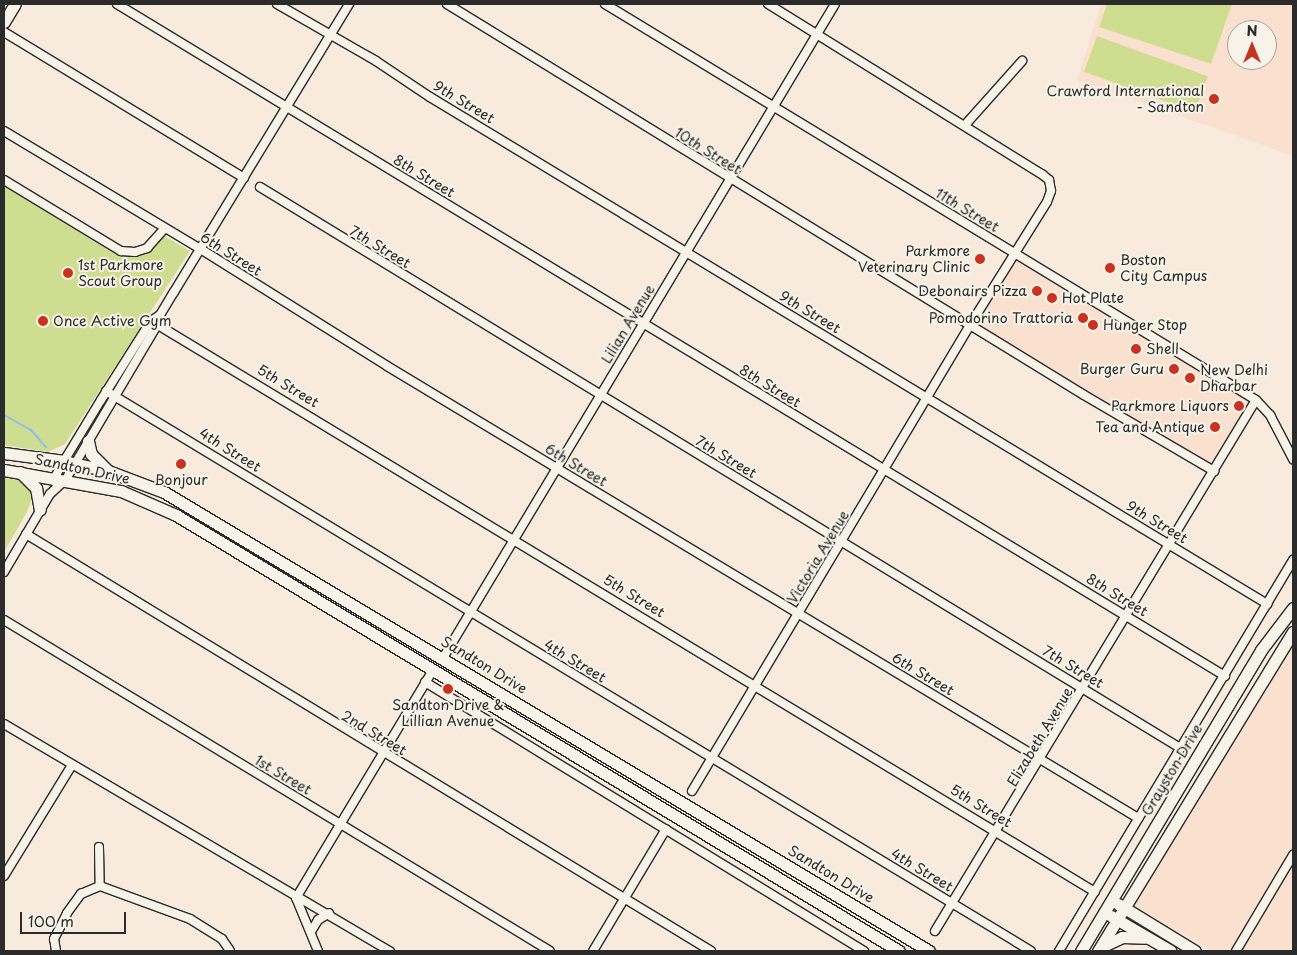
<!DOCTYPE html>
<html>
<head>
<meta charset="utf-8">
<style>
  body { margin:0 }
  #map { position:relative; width:1297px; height:955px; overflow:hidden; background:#f8ebdd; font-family:"Playpen Sans",sans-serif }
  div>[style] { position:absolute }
  .built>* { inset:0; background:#fae1cf; transform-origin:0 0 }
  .green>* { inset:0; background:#cfdd91; transform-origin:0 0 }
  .stream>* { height:2px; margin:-1px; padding:0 1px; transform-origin:1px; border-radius:1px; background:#90beea }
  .roads { filter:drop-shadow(1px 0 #2b2b2b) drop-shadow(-1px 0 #2b2b2b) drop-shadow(0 1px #2b2b2b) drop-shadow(0 -1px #2b2b2b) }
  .street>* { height:8px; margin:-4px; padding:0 4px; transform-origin:4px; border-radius:4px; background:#f7f3e8 }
  .secondary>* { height:11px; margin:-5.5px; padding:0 5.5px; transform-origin:5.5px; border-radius:5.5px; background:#f7f3e8 }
  .dots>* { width:14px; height:14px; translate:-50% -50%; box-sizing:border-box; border:2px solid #f7f3e8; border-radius:50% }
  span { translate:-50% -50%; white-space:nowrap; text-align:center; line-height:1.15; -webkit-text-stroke:4px #f7f3e8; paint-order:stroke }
  .poi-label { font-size:14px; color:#2b2b2b }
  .right { translate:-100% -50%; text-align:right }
  .left { translate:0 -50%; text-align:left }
  .street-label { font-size:14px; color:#2b2b2b }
  .frame { position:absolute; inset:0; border:5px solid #2b2b2b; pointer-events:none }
  .north { position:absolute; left:1227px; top:20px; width:50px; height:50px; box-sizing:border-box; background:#f7f3e8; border:1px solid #a5a39c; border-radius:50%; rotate:0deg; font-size:14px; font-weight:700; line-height:20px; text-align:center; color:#2b2b2b }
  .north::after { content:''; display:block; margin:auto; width:18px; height:22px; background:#c8321e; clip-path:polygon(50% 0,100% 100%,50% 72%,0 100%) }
  .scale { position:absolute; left:20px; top:912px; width:106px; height:22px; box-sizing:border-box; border:2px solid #2b2b2b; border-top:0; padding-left:6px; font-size:15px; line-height:18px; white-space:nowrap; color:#2b2b2b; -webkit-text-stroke:4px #f7f3e8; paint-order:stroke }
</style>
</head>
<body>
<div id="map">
  <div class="built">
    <div style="clip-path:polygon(evenodd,1101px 4px,1293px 4px,1293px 156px,1077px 80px,1101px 4px,1237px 30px,1267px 30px,1267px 60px,1237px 60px,1237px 30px)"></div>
    <div style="left:1012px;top:253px;width:285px;height:83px;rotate:31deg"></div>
    <div style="clip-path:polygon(1293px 641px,1293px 951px,1212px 951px,1133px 905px)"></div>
  </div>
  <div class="green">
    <div style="clip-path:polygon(1107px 4px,1232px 4px,1211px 64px,1099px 27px)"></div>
    <div style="left:1097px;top:36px;width:118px;height:38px;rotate:20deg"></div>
    <div style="clip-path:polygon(4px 186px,122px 258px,142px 255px,163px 235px,190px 251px,65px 444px,48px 452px,4px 445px)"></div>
    <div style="clip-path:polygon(4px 477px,24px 482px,33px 495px,27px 512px,4px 552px)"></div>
  </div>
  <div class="stream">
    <div style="left:4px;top:415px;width:31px;rotate:29deg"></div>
    <div style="left:31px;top:430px;width:23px;rotate:49deg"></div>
  </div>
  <div class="roads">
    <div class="street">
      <div style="left:117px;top:4px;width:1296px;rotate:31.24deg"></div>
      <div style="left:277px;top:4px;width:114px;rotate:29.9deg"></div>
      <div style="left:376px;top:61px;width:65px;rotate:33.7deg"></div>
      <div style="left:430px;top:97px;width:979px;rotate:31.2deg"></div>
      <div style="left:447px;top:4px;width:747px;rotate:31.54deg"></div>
      <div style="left:1084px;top:395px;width:151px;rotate:30.3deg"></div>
      <div style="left:605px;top:4px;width:762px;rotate:31.31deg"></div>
      <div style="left:1256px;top:400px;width:21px;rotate:47deg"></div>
      <div style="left:1270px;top:415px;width:50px;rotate:62.4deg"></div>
      <div style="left:4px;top:32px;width:281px;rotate:31.3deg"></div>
      <div style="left:965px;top:125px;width:86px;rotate:-48.3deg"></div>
      <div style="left:4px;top:131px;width:227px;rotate:31deg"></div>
      <div style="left:199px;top:248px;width:222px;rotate:32.1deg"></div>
      <div style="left:387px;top:366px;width:877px;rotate:31.04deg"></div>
      <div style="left:4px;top:180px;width:137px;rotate:31.3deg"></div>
      <div style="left:121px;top:251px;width:14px;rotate:4deg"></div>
      <div style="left:135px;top:252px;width:13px;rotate:-18deg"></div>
      <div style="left:147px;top:248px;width:25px;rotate:-48deg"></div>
      <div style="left:260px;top:187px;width:1078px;rotate:31.37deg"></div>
      <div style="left:158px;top:325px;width:1095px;rotate:31.18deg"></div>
      <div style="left:106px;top:391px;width:1081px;rotate:31.19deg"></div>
      <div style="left:56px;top:483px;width:6px;rotate:-99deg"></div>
      <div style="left:55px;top:477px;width:18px;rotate:-61deg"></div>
      <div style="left:64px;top:461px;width:71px;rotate:-58.8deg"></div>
      <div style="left:101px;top:400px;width:93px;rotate:-57.7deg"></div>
      <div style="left:151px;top:321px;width:11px;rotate:-34deg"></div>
      <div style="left:160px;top:315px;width:27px;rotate:-59deg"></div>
      <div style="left:174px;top:292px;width:337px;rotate:-58.7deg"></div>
      <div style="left:26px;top:534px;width:802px;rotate:31.33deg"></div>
      <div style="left:4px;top:572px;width:91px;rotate:-59.5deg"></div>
      <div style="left:50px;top:494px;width:22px;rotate:-43deg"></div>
      <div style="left:66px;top:479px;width:182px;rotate:-59.4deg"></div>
      <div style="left:4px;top:620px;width:638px;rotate:31.23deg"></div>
      <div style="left:443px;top:658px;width:762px;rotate:-59.06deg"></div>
      <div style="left:425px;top:682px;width:515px;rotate:31.5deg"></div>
      <div style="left:4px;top:724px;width:448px;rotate:30.5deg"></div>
      <div style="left:692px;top:791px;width:543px;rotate:-59.18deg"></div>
      <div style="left:970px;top:325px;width:145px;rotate:-58deg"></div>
      <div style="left:1047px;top:202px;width:12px;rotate:-70deg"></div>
      <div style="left:1051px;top:191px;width:11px;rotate:-100deg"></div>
      <div style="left:1049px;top:180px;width:8px;rotate:-140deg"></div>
      <div style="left:1043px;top:175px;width:324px;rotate:-148.1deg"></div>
      <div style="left:99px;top:847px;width:39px;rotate:89deg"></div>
      <div style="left:4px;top:876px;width:130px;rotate:-58.5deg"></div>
      <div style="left:312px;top:930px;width:12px;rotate:-59deg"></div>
      <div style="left:318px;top:920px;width:13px;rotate:-32deg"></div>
      <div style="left:935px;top:931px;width:620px;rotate:-58.85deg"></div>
      <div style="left:56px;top:951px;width:12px;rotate:-99deg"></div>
      <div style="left:54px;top:939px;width:29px;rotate:-63deg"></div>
      <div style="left:67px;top:913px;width:24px;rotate:-54deg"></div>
      <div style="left:81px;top:894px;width:21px;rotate:-23deg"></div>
      <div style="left:100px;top:886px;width:96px;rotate:20.1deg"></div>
      <div style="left:190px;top:919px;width:38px;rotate:32deg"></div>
      <div style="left:222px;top:939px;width:14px;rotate:56deg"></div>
      <div style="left:318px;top:951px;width:57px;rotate:-112.5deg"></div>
      <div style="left:296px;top:898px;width:266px;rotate:-59deg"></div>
      <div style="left:593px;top:951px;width:142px;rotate:-59.1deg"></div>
      <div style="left:1059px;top:951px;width:456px;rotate:-59.1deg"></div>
      <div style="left:1236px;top:951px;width:112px;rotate:-59.3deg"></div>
    </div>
    <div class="secondary">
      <div style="left:4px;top:22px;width:21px;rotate:-59deg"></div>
      <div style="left:88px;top:441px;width:13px;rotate:77deg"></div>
      <div style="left:91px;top:454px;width:23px;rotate:45deg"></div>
      <div style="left:4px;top:453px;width:61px;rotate:7.6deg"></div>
      <div style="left:64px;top:461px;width:45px;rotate:12.8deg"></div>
      <div style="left:108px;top:471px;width:60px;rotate:20.6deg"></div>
      <div style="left:164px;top:492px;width:892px;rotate:30.96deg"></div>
      <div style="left:4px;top:470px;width:119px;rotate:10.2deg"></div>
      <div style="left:121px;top:491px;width:60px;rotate:23.6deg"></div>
      <div style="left:176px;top:515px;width:844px;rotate:31.09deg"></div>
      <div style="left:20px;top:472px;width:23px;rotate:45deg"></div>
      <div style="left:36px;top:488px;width:22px;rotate:80deg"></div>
      <div style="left:1118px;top:904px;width:90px;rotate:31.4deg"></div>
      <div style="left:1111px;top:916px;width:69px;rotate:30.3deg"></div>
      <div style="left:1101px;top:947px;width:23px;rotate:-25deg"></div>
      <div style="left:1122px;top:937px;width:23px;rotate:2deg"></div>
      <div style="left:1081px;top:951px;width:351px;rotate:-59.1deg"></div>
      <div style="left:1261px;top:650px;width:53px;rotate:-52.7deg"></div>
      <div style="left:1098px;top:951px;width:374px;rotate:-58.6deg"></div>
    </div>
  </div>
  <div class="dots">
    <div style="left:1214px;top:99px;background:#c8321e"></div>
    <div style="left:980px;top:259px;background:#c8321e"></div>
    <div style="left:1110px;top:268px;background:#c8321e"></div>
    <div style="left:68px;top:273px;background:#c8321e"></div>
    <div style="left:1037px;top:291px;background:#c8321e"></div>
    <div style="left:1052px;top:298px;background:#c8321e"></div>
    <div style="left:1083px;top:318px;background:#c8321e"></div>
    <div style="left:43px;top:321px;background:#c8321e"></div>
    <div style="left:1093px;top:325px;background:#c8321e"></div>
    <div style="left:1136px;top:349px;background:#c8321e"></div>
    <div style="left:1174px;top:369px;background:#c8321e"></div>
    <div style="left:1190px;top:378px;background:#c8321e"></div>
    <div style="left:1239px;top:406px;background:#c8321e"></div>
    <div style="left:1215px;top:427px;background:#c8321e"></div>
    <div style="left:181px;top:464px;background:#c8321e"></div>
    <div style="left:448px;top:689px;background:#c8321e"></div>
  </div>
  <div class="poi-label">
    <span class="right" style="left:1204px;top:99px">Crawford International<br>- Sandton</span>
    <span class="right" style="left:970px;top:259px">Parkmore<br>Veterinary Clinic</span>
    <span class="left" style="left:1120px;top:268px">Boston<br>City Campus</span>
    <span class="left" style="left:78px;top:273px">1st Parkmore<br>Scout Group</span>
    <span class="right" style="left:1027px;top:291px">Debonairs Pizza</span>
    <span class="left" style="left:1062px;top:298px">Hot Plate</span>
    <span class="right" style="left:1073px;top:318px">Pomodorino Trattoria</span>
    <span class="left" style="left:53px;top:321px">Once Active Gym</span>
    <span class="left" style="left:1103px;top:325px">Hunger Stop</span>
    <span class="left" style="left:1146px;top:349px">Shell</span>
    <span class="right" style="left:1164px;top:369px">Burger Guru</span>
    <span class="left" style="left:1200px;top:378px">New Delhi<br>Dharbar</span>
    <span class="right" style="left:1229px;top:406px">Parkmore Liquors</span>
    <span class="right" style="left:1205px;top:427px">Tea and Antique</span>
    <span style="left:181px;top:480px">Bonjour</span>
    <span style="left:448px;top:713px">Sandton Drive &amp;<br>Lillian Avenue</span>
  </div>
  <div class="street-label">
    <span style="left:464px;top:102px;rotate:31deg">9th Street</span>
    <span style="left:708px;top:151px;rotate:32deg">10th Street</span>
    <span style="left:424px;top:176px;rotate:31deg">8th Street</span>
    <span style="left:967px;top:210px;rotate:31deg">11th Street</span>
    <span style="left:380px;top:247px;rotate:31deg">7th Street</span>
    <span style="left:231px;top:254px;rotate:32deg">6th Street</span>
    <span style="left:810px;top:312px;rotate:31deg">9th Street</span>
    <span style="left:628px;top:324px;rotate:-59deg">Lilian Avenue</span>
    <span style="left:288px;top:386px;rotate:31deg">5th Street</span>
    <span style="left:770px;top:386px;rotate:31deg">8th Street</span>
    <span style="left:230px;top:450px;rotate:32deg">4th Street</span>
    <span style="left:726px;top:457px;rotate:31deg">7th Street</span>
    <span style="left:576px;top:465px;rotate:31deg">6th Street</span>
    <span style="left:82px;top:469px;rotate:12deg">Sandton Drive</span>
    <span style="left:1157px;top:522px;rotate:31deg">9th Street</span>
    <span style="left:818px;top:557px;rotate:-59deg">Victoria Avenue</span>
    <span style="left:1117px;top:595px;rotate:31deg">8th Street</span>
    <span style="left:634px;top:596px;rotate:31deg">5th Street</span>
    <span style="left:575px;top:661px;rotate:31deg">4th Street</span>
    <span style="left:484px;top:665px;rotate:31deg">Sandton Drive</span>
    <span style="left:1073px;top:667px;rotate:31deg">7th Street</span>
    <span style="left:923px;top:674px;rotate:31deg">6th Street</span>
    <span style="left:374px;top:733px;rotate:31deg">2nd Street</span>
    <span style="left:1040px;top:737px;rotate:-59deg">Elizabeth Avenue</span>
    <span style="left:1172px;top:770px;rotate:-59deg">Grayston Drive</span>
    <span style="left:283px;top:775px;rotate:31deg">1st Street</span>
    <span style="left:981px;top:806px;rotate:31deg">5th Street</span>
    <span style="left:922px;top:870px;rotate:31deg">4th Street</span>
    <span style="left:831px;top:874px;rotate:31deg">Sandton Drive</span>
  </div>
  <div class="frame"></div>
  <div class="north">N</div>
  <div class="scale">100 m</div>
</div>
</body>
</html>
